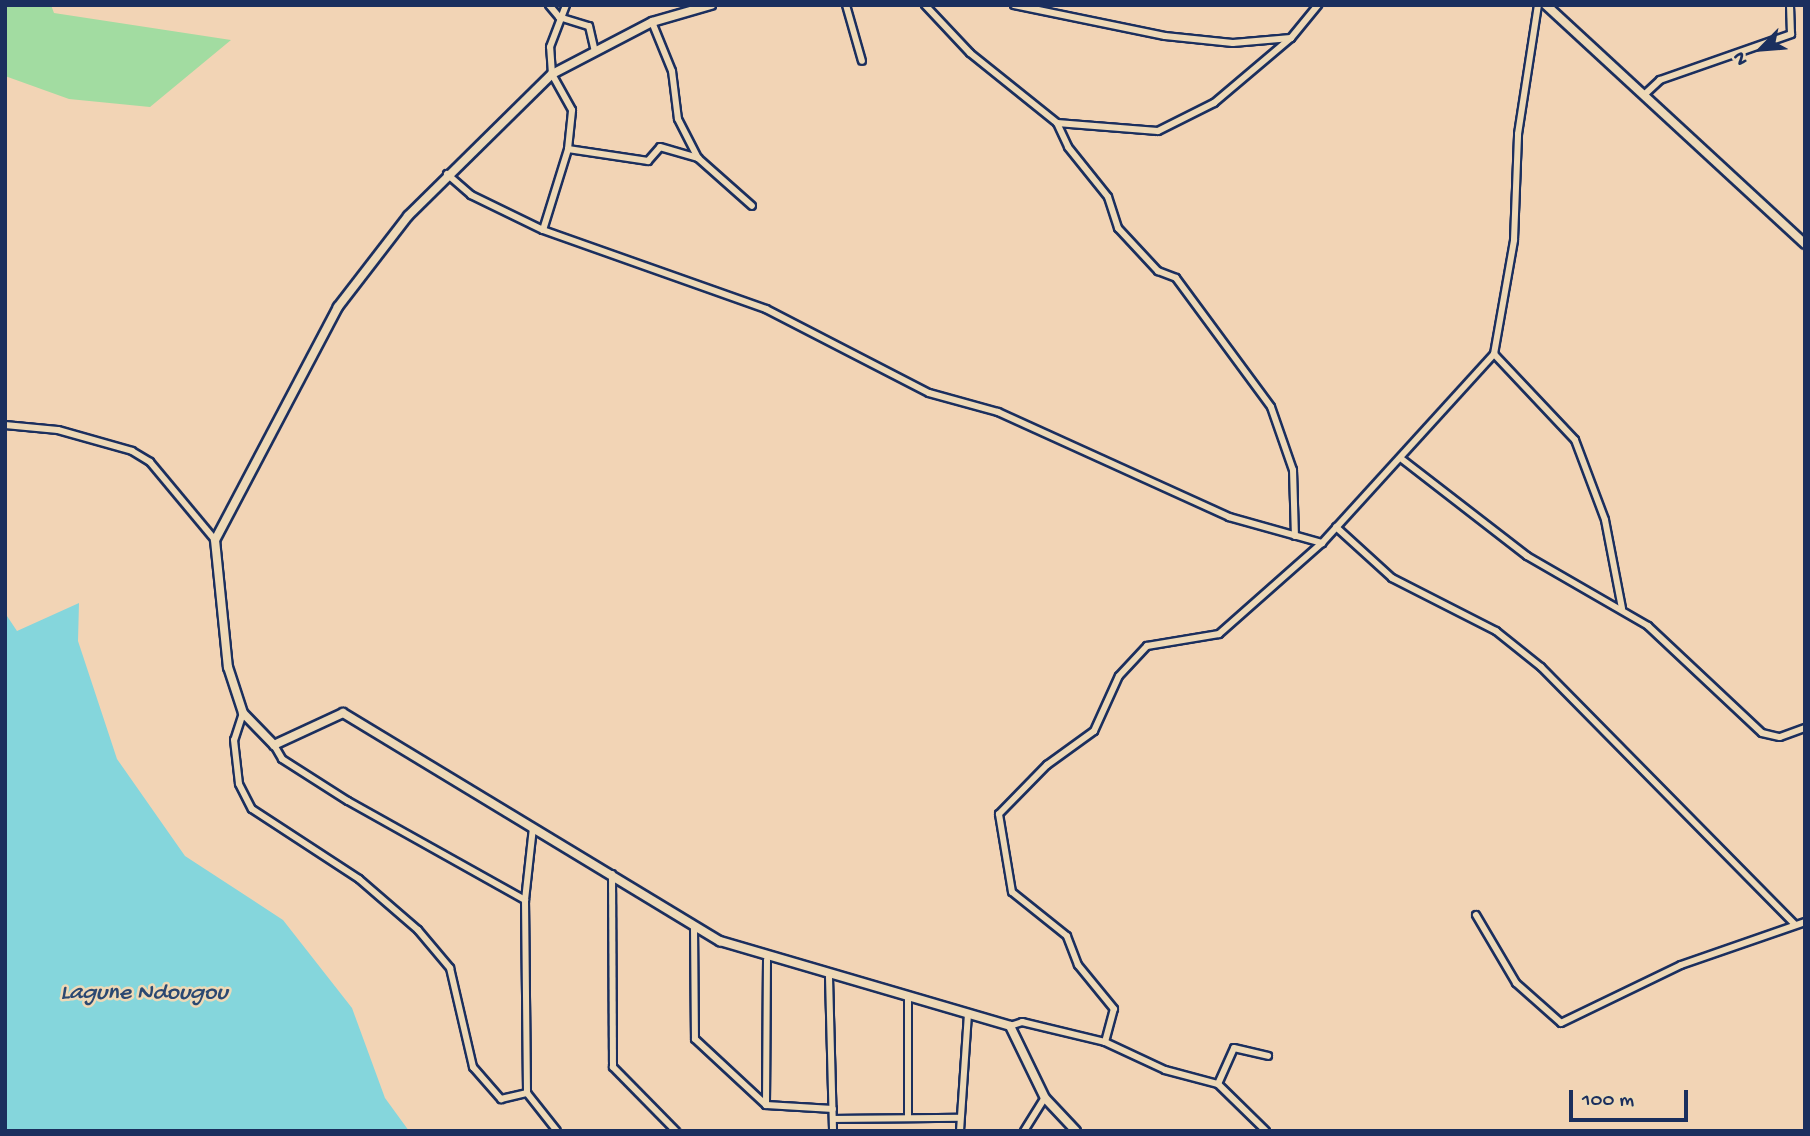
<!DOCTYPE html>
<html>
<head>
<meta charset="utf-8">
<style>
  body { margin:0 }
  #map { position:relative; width:1810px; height:1136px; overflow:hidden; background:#f2d4b5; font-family:"Gochi Hand",sans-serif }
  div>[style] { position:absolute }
  .green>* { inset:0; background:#a2dca1 }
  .water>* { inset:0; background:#85d6dc }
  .roads { filter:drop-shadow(2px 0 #1b2f5e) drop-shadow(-2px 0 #1b2f5e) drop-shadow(0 2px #1b2f5e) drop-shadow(0 -2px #1b2f5e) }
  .minor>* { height:6px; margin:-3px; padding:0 3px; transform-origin:3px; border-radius:3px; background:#eed9b7 }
  .tertiary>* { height:8px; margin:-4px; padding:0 4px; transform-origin:4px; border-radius:4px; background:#eed9b7 }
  span { translate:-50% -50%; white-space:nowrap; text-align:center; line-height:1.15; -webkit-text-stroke:5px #eed9b7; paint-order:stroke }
  .water-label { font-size:24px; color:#2b4871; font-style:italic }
  .frame { position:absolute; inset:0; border:7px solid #1b2f5e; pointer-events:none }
  .north { position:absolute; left:1726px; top:14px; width:70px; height:70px; -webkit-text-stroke:5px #eed9b7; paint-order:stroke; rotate:245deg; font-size:19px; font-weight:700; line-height:28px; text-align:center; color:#1b2f5e }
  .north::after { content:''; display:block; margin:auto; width:24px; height:32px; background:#1b2f5e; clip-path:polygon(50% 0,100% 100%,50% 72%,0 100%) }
  .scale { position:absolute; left:1569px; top:1090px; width:119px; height:32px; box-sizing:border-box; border:4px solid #1b2f5e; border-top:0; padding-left:9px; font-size:21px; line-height:24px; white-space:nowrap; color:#1b2f5e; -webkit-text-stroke:5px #eed9b7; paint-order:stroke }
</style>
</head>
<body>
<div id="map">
  <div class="green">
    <div style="clip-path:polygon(5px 5px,51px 5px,54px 13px,231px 40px,150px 107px,69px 99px,5px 76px)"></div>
  </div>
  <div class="water">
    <div style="clip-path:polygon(79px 603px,78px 641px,117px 759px,185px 856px,283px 920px,352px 1008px,385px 1098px,409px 1131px,5px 1131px,5px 613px,17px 631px)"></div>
  </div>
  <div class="roads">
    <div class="minor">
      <div style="left:549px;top:5px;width:16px;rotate:50deg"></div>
      <div style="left:559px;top:17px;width:31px;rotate:17deg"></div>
      <div style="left:589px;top:26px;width:23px;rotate:77deg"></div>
      <div style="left:846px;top:5px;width:58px;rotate:74.1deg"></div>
      <div style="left:925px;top:5px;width:66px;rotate:46.8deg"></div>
      <div style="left:970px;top:53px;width:112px;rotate:38.8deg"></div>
      <div style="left:1057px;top:123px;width:101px;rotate:4.5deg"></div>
      <div style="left:1158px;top:131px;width:63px;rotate:-26.6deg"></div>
      <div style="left:1214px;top:103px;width:101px;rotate:-40.2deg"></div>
      <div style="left:1291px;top:38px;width:43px;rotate:-50.7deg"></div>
      <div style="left:1014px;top:5px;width:154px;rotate:11.6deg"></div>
      <div style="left:1165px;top:36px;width:68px;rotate:5.9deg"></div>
      <div style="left:1233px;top:43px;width:58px;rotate:-4.9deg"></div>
      <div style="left:652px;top:22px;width:53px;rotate:67.8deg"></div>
      <div style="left:672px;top:71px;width:48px;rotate:82.9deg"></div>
      <div style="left:678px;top:119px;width:44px;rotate:62.9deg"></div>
      <div style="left:698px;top:158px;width:72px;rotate:41.6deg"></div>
      <div style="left:1644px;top:95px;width:22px;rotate:-43deg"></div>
      <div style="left:1660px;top:80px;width:139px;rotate:-19.3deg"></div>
      <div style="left:1791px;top:34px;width:29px;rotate:-92deg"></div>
      <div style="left:1057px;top:123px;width:26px;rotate:65deg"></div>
      <div style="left:1068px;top:147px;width:64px;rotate:51.3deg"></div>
      <div style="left:1108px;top:197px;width:33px;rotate:72deg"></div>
      <div style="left:1118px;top:228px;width:59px;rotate:47.1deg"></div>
      <div style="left:1158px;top:271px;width:19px;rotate:21deg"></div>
      <div style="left:1176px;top:278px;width:160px;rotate:53.6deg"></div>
      <div style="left:1271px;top:407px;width:67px;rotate:70.8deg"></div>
      <div style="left:1293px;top:470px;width:66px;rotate:88.3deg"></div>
      <div style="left:568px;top:149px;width:81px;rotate:8.5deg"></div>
      <div style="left:648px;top:161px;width:18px;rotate:-49deg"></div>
      <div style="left:660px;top:147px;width:40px;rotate:16deg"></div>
      <div style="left:447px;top:174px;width:32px;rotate:41deg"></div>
      <div style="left:471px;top:195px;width:80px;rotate:25.9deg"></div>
      <div style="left:543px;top:230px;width:237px;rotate:19.5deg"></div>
      <div style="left:766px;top:309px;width:183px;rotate:27.3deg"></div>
      <div style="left:929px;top:393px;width:72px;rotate:15.4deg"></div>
      <div style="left:998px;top:412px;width:254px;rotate:24.4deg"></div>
      <div style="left:1229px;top:517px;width:97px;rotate:15.6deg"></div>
      <div style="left:543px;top:230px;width:85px;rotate:-72.8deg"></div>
      <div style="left:568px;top:149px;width:39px;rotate:-84deg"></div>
      <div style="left:572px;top:110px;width:41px;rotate:-119.1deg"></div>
      <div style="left:552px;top:74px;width:27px;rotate:-94deg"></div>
      <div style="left:550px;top:47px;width:45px;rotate:-69.1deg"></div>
      <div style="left:1494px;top:354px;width:118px;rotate:46.7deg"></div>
      <div style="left:1575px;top:440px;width:85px;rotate:69.4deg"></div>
      <div style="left:1605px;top:520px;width:90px;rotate:79.1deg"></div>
      <div style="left:5px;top:425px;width:53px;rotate:5.4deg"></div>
      <div style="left:58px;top:430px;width:77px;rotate:15.8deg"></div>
      <div style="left:132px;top:451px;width:21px;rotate:31deg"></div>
      <div style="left:150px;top:462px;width:102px;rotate:50.2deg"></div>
      <div style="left:1403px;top:460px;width:157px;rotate:37.7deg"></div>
      <div style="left:1527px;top:556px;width:140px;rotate:30deg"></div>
      <div style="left:1648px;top:626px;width:156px;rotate:43.2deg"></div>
      <div style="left:1762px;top:733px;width:18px;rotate:13deg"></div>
      <div style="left:1780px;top:737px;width:27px;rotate:-20deg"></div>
      <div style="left:1336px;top:527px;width:76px;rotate:42.3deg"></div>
      <div style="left:1392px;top:578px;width:117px;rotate:27deg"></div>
      <div style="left:1496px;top:631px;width:58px;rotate:38.7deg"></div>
      <div style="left:1541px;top:667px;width:362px;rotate:45.4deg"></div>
      <div style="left:243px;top:713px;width:28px;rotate:108deg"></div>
      <div style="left:234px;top:740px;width:44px;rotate:83.5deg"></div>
      <div style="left:239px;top:784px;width:28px;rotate:63deg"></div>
      <div style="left:252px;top:809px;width:128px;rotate:33.2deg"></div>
      <div style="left:359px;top:879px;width:78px;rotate:40.8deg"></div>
      <div style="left:418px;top:930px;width:50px;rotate:49.9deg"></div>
      <div style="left:450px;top:968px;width:102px;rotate:76.9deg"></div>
      <div style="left:473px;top:1067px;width:43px;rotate:48.8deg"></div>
      <div style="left:501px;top:1099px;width:27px;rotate:-13deg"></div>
      <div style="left:274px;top:745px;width:16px;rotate:60deg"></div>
      <div style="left:282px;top:759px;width:78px;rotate:32.5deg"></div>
      <div style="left:348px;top:801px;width:203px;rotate:29.2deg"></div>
      <div style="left:525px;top:900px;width:193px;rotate:89.4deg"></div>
      <div style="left:527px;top:1093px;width:48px;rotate:51.7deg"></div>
      <div style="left:612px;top:874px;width:193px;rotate:89.7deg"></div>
      <div style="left:613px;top:1067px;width:90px;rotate:45.5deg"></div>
      <div style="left:525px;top:900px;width:72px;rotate:-83.7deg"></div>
      <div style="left:1476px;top:915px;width:79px;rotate:59.5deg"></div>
      <div style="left:1516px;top:983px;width:60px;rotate:41.6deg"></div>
      <div style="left:1561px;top:1023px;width:133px;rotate:-25.8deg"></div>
      <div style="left:1681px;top:965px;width:131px;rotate:-19.1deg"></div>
      <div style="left:694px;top:927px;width:112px;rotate:89.5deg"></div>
      <div style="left:695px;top:1039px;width:97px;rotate:42.9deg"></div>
      <div style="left:767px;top:960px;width:145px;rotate:90.4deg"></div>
      <div style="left:766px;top:1105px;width:67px;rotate:3.4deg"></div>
      <div style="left:829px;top:977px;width:154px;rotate:88.5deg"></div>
      <div style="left:1010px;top:1026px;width:13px;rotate:-18deg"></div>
      <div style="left:1022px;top:1022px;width:85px;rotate:13.5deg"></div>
      <div style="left:1105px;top:1042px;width:66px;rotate:25deg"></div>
      <div style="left:1165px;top:1070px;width:55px;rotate:14.8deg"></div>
      <div style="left:1218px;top:1084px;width:67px;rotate:44.4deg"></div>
      <div style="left:1105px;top:1042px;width:34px;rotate:-75deg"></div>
      <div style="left:1114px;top:1009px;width:57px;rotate:-129.3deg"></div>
      <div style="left:1078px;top:965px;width:31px;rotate:-111deg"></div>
      <div style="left:1067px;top:936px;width:70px;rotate:-141.3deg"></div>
      <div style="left:1012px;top:892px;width:79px;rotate:-99.5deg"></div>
      <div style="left:999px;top:814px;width:69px;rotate:-45.6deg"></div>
      <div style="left:1047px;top:765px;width:58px;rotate:-35.9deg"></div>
      <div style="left:1094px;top:731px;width:60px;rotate:-65.6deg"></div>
      <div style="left:1119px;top:676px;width:41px;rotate:-47deg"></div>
      <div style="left:1147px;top:646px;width:73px;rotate:-9.5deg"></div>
      <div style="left:1219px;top:634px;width:137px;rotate:-41.5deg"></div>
      <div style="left:1322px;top:543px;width:256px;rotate:-47.7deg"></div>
      <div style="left:1494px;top:354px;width:116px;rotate:-80deg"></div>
      <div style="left:1514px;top:240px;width:106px;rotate:-87.8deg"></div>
      <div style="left:1518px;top:134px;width:131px;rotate:-81.2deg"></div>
      <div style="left:1218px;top:1084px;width:39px;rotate:-66deg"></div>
      <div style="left:1234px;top:1048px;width:35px;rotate:13deg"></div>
      <div style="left:908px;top:1117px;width:121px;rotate:-90deg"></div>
      <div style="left:833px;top:1119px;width:127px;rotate:-0.5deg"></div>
      <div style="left:960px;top:1131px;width:118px;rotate:-86.1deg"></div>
      <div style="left:1024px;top:1131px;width:39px;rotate:-58deg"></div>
    </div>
    <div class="tertiary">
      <div style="left:711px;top:5px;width:61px;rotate:163.9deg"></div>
      <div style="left:652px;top:22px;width:113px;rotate:152.5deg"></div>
      <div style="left:552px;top:74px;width:202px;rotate:135.4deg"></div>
      <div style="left:408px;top:216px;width:115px;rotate:127.6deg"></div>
      <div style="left:338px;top:307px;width:263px;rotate:117.8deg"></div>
      <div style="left:215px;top:540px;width:128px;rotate:84.2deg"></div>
      <div style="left:228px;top:667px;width:48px;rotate:71.9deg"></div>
      <div style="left:243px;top:713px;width:45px;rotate:45.9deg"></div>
      <div style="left:274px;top:745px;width:76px;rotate:-24.9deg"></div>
      <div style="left:343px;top:713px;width:441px;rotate:31.2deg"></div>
      <div style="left:720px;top:941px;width:302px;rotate:16.3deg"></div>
      <div style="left:1010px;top:1026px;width:80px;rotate:64.1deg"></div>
      <div style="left:1045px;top:1098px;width:45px;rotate:46.8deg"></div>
      <div style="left:1546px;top:5px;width:352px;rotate:42.7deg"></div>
    </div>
  </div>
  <div class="water-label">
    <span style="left:144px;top:994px">Lagune Ndougou</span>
  </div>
  <div class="frame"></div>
  <div class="north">N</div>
  <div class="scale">100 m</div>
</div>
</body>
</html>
